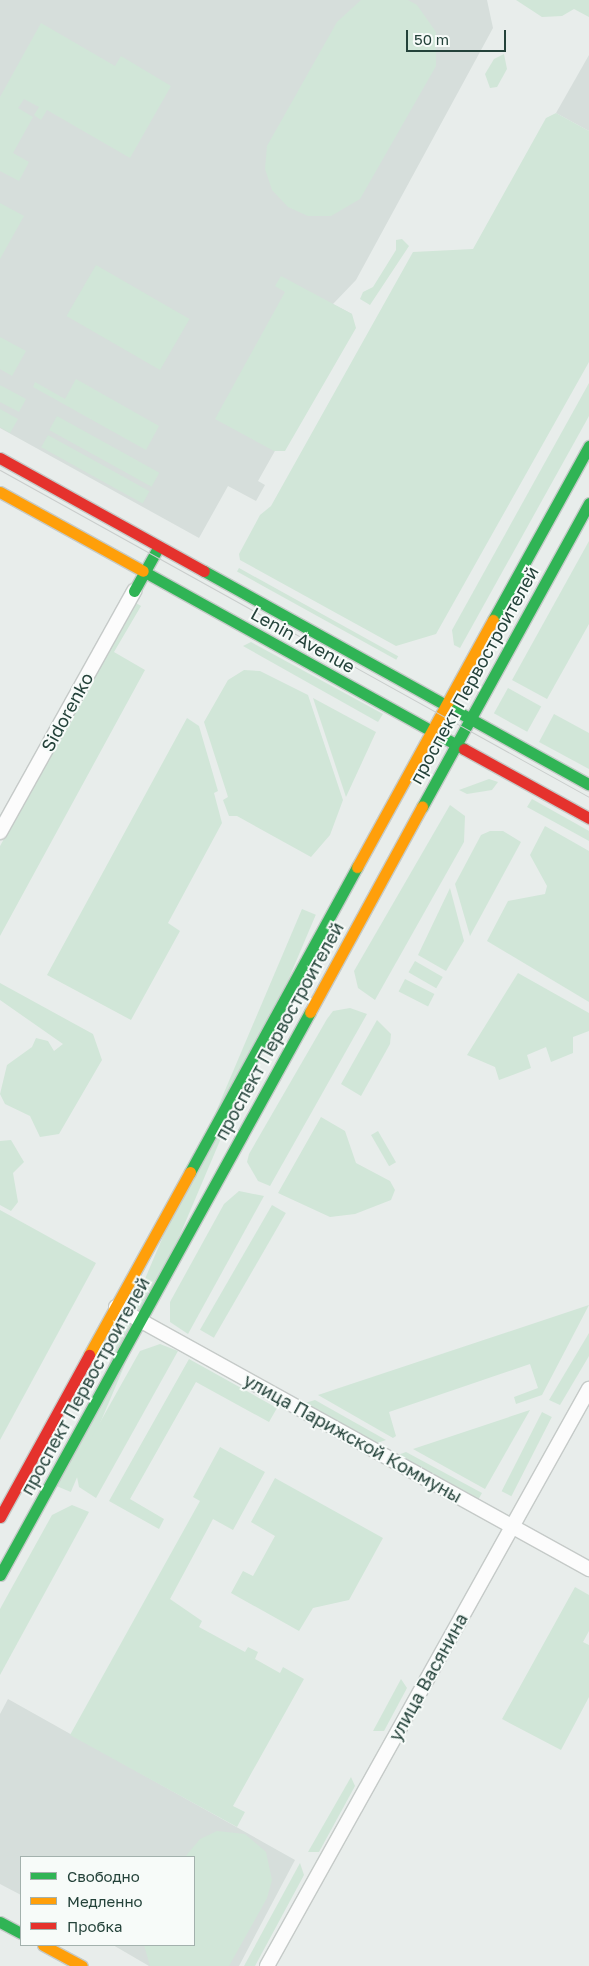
<!DOCTYPE html>
<html>
<head>
<meta charset="utf-8">
<style>
  body { margin:0 }
  #map { position:relative; width:589px; height:1966px; overflow:hidden; background:#e8edeb; font-family:"Golos Text",sans-serif }
  div>[style] { position:absolute }
  .built>* { inset:0; background:#d6dedb }
  .green>* { inset:0; background:#d1e6d8; transform-origin:0 0 }
  .roads { filter:drop-shadow(1px 0 #c5cac8) drop-shadow(-1px 0 #c5cac8) drop-shadow(0 1px #c5cac8) drop-shadow(0 -1px #c5cac8) }
  .street>* { height:14px; margin:-7px; padding:0 7px; transform-origin:7px; border-radius:7px; background:#fcfcfc }
  .fast>* { height:11px; margin:-5.5px; padding:0 5.5px; transform-origin:5.5px; border-radius:5.5px; background:#30b455 }
  .slow>* { height:11px; margin:-5.5px; padding:0 5.5px; transform-origin:5.5px; border-radius:5.5px; background:#ff9f0a }
  .jam>* { height:11px; margin:-5.5px; padding:0 5.5px; transform-origin:5.5px; border-radius:5.5px; background:#e5322d }
  .tram>* { height:1px; margin:-0.5px; padding:0 0.5px; transform-origin:0.5px; border-radius:0.5px; background:#c9cdcc }
  span { translate:-50% -50%; white-space:nowrap; text-align:center; line-height:1.15; -webkit-text-stroke:4px #f7fbf9; paint-order:stroke }
  .street-label { font-size:18px; color:#24423a }
  .legend { position:absolute; left:20px; top:1856px; width:175px; height:90px; box-sizing:border-box; background:#f7fbf9; border:1px solid #a3b1ad; margin:0; padding:6px 9px; list-style:none; font-size:15px; color:#24423a }
  .legend li { display:flex; align-items:center; gap:10px; height:25px }
  .legend b { width:25px; border:1px solid #a3b1ad }
  .scale { position:absolute; left:406px; top:30px; width:100px; height:22px; box-sizing:border-box; border:2px solid #24423a; border-top:0; padding-left:6px; font-size:15px; line-height:18px; white-space:nowrap; color:#24423a; -webkit-text-stroke:4px #f7fbf9; paint-order:stroke }
</style>
</head>
<body>
<div id="map">
  <div class="built">
    <div style="clip-path:polygon(0 0,487px 0,493px 28px,356px 280px,333px 304px,352px 314px,258px 481px,265px 485px,256px 501px,228px 486px,199px 538px,0 428px)"></div>
    <div style="clip-path:polygon(589px 55px,589px 131px,556px 113px)"></div>
    <div style="clip-path:polygon(8px 1699px,295px 1860px,239px 1966px,149px 1966px,113px 1945px,194px 1945px,194px 1857px,21px 1857px,21px 1895px,0 1884px,0 1714px)"></div>
  </div>
  <div class="green">
    <div style="clip-path:polygon(361px 0,408px 0,417px 5px,436px 32px,436px 66px,360px 199px,331px 216px,308px 216px,288px 207px,272px 190px,265px 169px,267px 146px,337px 22px)"></div>
    <div style="clip-path:polygon(516px 0,589px 0,589px 17px,574px 9px,562px 16px,542px 17px)"></div>
    <div style="clip-path:polygon(41px 23px,115px 66px,121px 56px,171px 86px,130px 158px,47px 110px,41px 120px,34px 115px,39px 107px,24px 99px,18px 108px,33px 117px,13px 153px,29px 162px,19px 181px,0 171px,0 97px)"></div>
    <div style="clip-path:polygon(504px 54px,507px 69px,497px 87px,490px 88px,485px 74px,494px 59px)"></div>
    <div style="clip-path:polygon(556px 113px,589px 131px,589px 362px,436px 634px,396px 646px,240px 560px,239px 554px,260px 515px,271px 506px,413px 252px,473px 249px,546px 118px)"></div>
    <div style="clip-path:polygon(0 203px,24px 216px,0 259px)"></div>
    <div style="clip-path:polygon(402px 239px,409px 246px,370px 305px,360px 299px,363px 292px,373px 287px,396px 250px,396px 240px)"></div>
    <div style="left:96px;top:265px;width:108px;height:59px;rotate:30deg"></div>
    <div style="clip-path:polygon(281px 276px,352px 314px,356px 328px,285px 451px,274px 451px,215px 419px,285px 292px,275px 286px)"></div>
    <div style="clip-path:polygon(0 337px,26px 351px,12px 376px,0 369px)"></div>
    <div style="clip-path:polygon(76px 379px,159px 426px,146px 450px,33px 387px,35px 382px,65px 399px)"></div>
    <div style="clip-path:polygon(589px 383px,589px 416px,460px 648px,454px 645px,452px 630px)"></div>
    <div style="clip-path:polygon(0 385px,26px 399px,19px 412px,0 402px)"></div>
    <div style="clip-path:polygon(0 409px,18px 419px,10px 433px,0 427px)"></div>
    <div style="left:57px;top:416px;width:117px;height:16px;rotate:29deg"></div>
    <div style="left:48px;top:435px;width:116px;height:14px;rotate:29deg"></div>
    <div style="clip-path:polygon(589px 541px,589px 624px,547px 699px,512px 680px)"></div>
    <div style="left:239px;top:568px;width:182px;height:4px;rotate:29deg"></div>
    <div style="clip-path:polygon(136px 603px,141px 606px,114px 652px,145px 670px,0 936px,0 846px)"></div>
    <div style="clip-path:polygon(251px 642px,383px 714px,378px 722px,243px 646px)"></div>
    <div style="clip-path:polygon(244px 670px,260px 671px,308px 695px,343px 800px,330px 835px,311px 857px,237px 816px,229px 816px,223px 800px,228px 797px,204px 722px,228px 680px)"></div>
    <div style="left:508px;top:688px;width:38px;height:29px;rotate:29deg"></div>
    <div style="clip-path:polygon(313px 698px,376px 732px,346px 797px)"></div>
    <div style="clip-path:polygon(554px 714px,589px 733px,589px 769px,539px 742px)"></div>
    <div style="clip-path:polygon(187px 718px,199px 726px,218px 791px,214px 793px,222px 823px,168px 923px,180px 931px,131px 1020px,47px 975px)"></div>
    <div style="clip-path:polygon(489px 779px,498px 782px,492px 790px,467px 794px,459px 790px)"></div>
    <div style="clip-path:polygon(532px 799px,589px 831px,589px 841px,527px 807px)"></div>
    <div style="clip-path:polygon(450px 805px,465px 816px,464px 842px,375px 1000px,358px 988px,354px 971px)"></div>
    <div style="clip-path:polygon(545px 826px,589px 851px,589px 1002px,487px 941px,508px 901px,545px 894px,547px 886px,530px 855px)"></div>
    <div style="clip-path:polygon(490px 831px,503px 831px,521px 842px,470px 936px,455px 884px,481px 835px)"></div>
    <div style="clip-path:polygon(450px 888px,464px 941px,446px 971px,418px 955px)"></div>
    <div style="left:302px;top:909px;width:15px;height:627px;rotate:23deg"></div>
    <div style="left:415px;top:961px;width:32px;height:13px;rotate:30deg"></div>
    <div style="clip-path:polygon(518px 973px,589px 1013px,589px 1031px,573px 1037px,573px 1053px,551px 1062px,546px 1047px,527px 1055px,531px 1068px,499px 1080px,495px 1067px,467px 1055px)"></div>
    <div style="left:405px;top:979px;width:33px;height:14px;rotate:27deg"></div>
    <div style="clip-path:polygon(0 983px,93px 1034px,102px 1060px,59px 1134px,40px 1137px,30px 1116px,5px 1104px,0 1094px,7px 1065px,32px 1047px,36px 1038px,48px 1041px,54px 1051px,63px 1044px,0 1000px)"></div>
    <div style="clip-path:polygon(350px 1008px,367px 1014px,270px 1186px,258px 1181px,247px 1162px,249px 1154px,327px 1019px,333px 1011px)"></div>
    <div style="clip-path:polygon(377px 1020px,391px 1034px,390px 1044px,361px 1096px,341px 1084px)"></div>
    <div style="clip-path:polygon(321px 1117px,345px 1131px,356px 1163px,390px 1181px,395px 1190px,391px 1200px,355px 1214px,330px 1217px,278px 1193px)"></div>
    <div style="left:378px;top:1131px;width:36px;height:8px;rotate:60deg"></div>
    <div style="clip-path:polygon(11px 1140px,24px 1162px,13px 1173px,18px 1202px,11px 1211px,0 1205px,0 1141px)"></div>
    <div style="clip-path:polygon(239px 1191px,264px 1196px,188px 1334px,170px 1322px,170px 1302px,224px 1204px)"></div>
    <div style="left:272px;top:1205px;width:16px;height:144px;rotate:30deg"></div>
    <div style="clip-path:polygon(0 1210px,96px 1263px,0 1440px)"></div>
    <div style="clip-path:polygon(589px 1305px,542px 1395px,516px 1404px,514px 1397px,538px 1388px,530px 1364px,389px 1412px,396px 1436px,393px 1438px,318px 1395px)"></div>
    <div style="clip-path:polygon(589px 1333px,589px 1356px,560px 1405px,549px 1400px)"></div>
    <div style="clip-path:polygon(160px 1344px,178px 1351px,96px 1498px,79px 1487px,75px 1467px,140px 1351px)"></div>
    <div style="clip-path:polygon(189px 1359px,277px 1408px,269px 1422px,196px 1382px,130px 1499px,164px 1519px,159px 1529px,109px 1501px)"></div>
    <div style="clip-path:polygon(315px 1400px,386px 1440px,374px 1444px,305px 1403px)"></div>
    <div style="clip-path:polygon(530px 1410px,485px 1489px,413px 1449px)"></div>
    <div style="left:542px;top:1412px;width:11px;height:89px;rotate:27deg"></div>
    <div style="clip-path:polygon(220px 1447px,265px 1472px,233px 1530px,213px 1519px,170px 1599px,202px 1621px,199px 1627px,245px 1652px,248px 1647px,258px 1652px,255px 1659px,280px 1673px,283px 1667px,304px 1679px,233px 1806px,245px 1812px,237px 1827px,70px 1735px,200px 1501px,193px 1497px)"></div>
    <div style="clip-path:polygon(406px 1452px,482px 1493px,477px 1502px,395px 1456px)"></div>
    <div style="clip-path:polygon(275px 1478px,383px 1538px,349px 1600px,313px 1608px,299px 1631px,231px 1593px,243px 1571px,253px 1576px,275px 1536px,251px 1522px)"></div>
    <div style="clip-path:polygon(72px 1505px,89px 1512px,0 1675px,0 1609px,52px 1515px)"></div>
    <div style="clip-path:polygon(575px 1587px,589px 1595px,589px 1631px,583px 1642px,589px 1645px,589px 1697px,561px 1750px,502px 1719px)"></div>
    <div style="clip-path:polygon(401px 1679px,407px 1688px,384px 1731px,373px 1731px)"></div>
    <div style="clip-path:polygon(351px 1777px,355px 1786px,319px 1852px,308px 1852px)"></div>
    <div style="clip-path:polygon(217px 1831px,245px 1834px,266px 1852px,272px 1880px,267px 1898px,229px 1966px,150px 1966px,144px 1945px,194px 1945px,194px 1857px,185px 1857px,200px 1839px)"></div>
    <div style="clip-path:polygon(300px 1863px,304px 1875px,255px 1966px,244px 1966px)"></div>
  </div>
  <div class="roads">
    <div class="street">
      <div style="left:0;top:832px;width:276px;rotate:-60.9deg"></div>
      <div style="left:116px;top:1307px;width:541px;rotate:28.98deg"></div>
      <div style="left:267px;top:1966px;width:661px;rotate:-60.84deg"></div>
    </div>
    <div class="fast">
      <div style="left:143px;top:571px;width:367px;rotate:29deg"></div>
      <div style="left:204px;top:571px;width:440px;rotate:29deg"></div>
      <div style="left:134px;top:591px;width:51px;rotate:-60.9deg"></div>
      <div style="left:493px;top:620px;width:199px;rotate:-61.1deg"></div>
      <div style="left:422px;top:807px;width:347px;rotate:-61.2deg"></div>
      <div style="left:190px;top:1172px;width:348px;rotate:-61.3deg"></div>
      <div style="left:0;top:1575px;width:643px;rotate:-61.16deg"></div>
      <div style="left:0;top:1922px;width:24px;rotate:28deg"></div>
    </div>
    <div class="slow">
      <div style="left:0;top:492px;width:163px;rotate:28.9deg"></div>
      <div style="left:357px;top:867px;width:282px;rotate:-61.2deg"></div>
      <div style="left:310px;top:1012px;width:234px;rotate:-61.4deg"></div>
      <div style="left:89px;top:1355px;width:209px;rotate:-61.1deg"></div>
      <div style="left:43px;top:1945px;width:44px;rotate:28.3deg"></div>
    </div>
    <div class="jam">
      <div style="left:0;top:458px;width:233px;rotate:29deg"></div>
      <div style="left:464px;top:749px;width:143px;rotate:28.9deg"></div>
      <div style="left:0;top:1517px;width:185px;rotate:-61.2deg"></div>
    </div>
  </div>
  <div class="tram">
    <div style="left:0;top:470px;width:674px;rotate:29.04deg"></div>
  </div>
  <div class="street-label">
    <span style="left:303px;top:640px;rotate:29deg">Lenin Avenue</span>
    <span style="left:474px;top:675px;rotate:-61deg">проспект Первостроителей</span>
    <span style="left:67px;top:712px;rotate:-61deg">Sidorenko</span>
    <span style="left:279px;top:1031px;rotate:-61deg">проспект Первостроителей</span>
    <span style="left:85px;top:1386px;rotate:-61deg">проспект Первостроителей</span>
    <span style="left:353px;top:1438px;rotate:29deg">улица Парижской Коммуны</span>
    <span style="left:428px;top:1677px;rotate:-61deg">улица Васянина</span>
  </div>
  <ul class="legend">
  <li><b style="height:6px;background:#30b455"></b>Свободно</li>
  <li><b style="height:6px;background:#ff9f0a"></b>Медленно</li>
  <li><b style="height:6px;background:#e5322d"></b>Пробка</li>
  </ul>
  <div class="scale">50 m</div>
</div>
</body>
</html>
